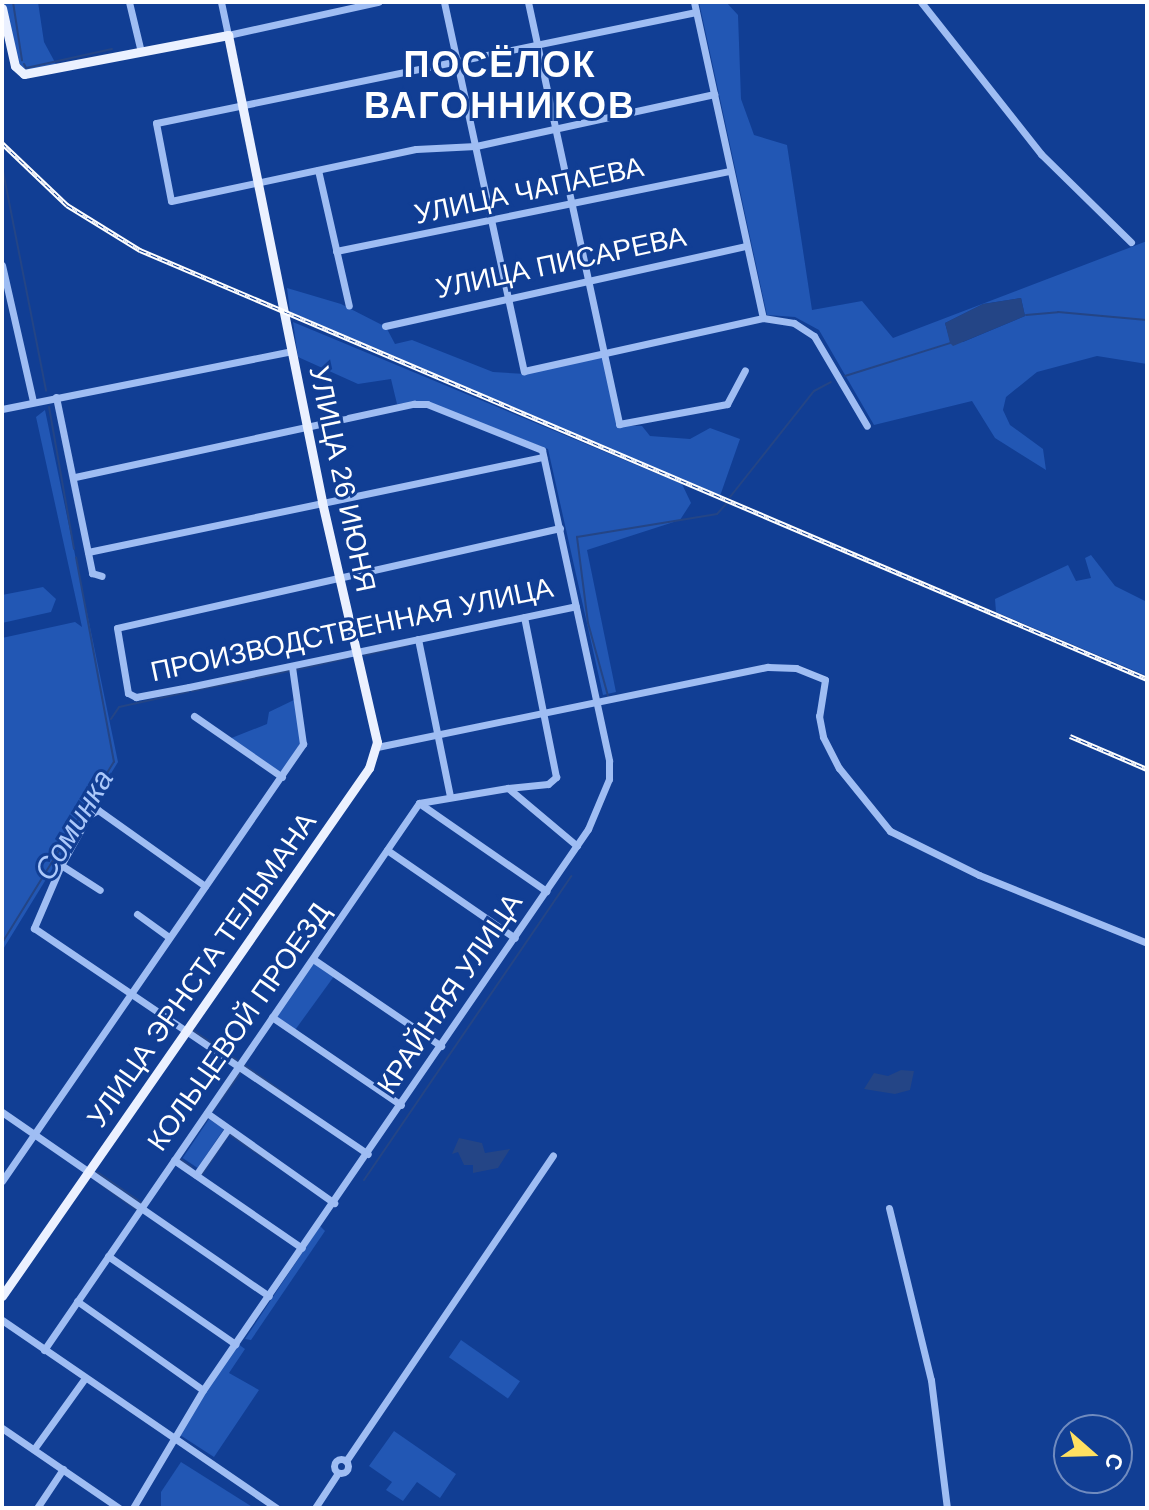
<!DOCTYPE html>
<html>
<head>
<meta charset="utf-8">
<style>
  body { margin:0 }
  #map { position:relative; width:1149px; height:1510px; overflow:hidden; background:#113e94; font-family:Arial,sans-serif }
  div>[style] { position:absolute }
  .green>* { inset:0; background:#2257b4; transform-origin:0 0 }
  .water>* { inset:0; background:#244586 }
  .stream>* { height:2px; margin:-1px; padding:0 1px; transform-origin:1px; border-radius:1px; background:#244586 }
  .minor>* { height:7px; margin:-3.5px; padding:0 3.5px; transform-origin:3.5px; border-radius:3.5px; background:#9fbdf3 }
  .minor>.ring { margin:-3.5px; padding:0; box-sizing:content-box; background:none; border:7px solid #9fbdf3; border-radius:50% }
  .major>* { height:9px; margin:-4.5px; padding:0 4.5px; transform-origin:4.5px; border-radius:4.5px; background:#ebf1ff }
  .rail>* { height:5px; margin-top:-2.5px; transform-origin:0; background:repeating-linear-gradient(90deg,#113e94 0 6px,#fff 0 12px); box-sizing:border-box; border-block:2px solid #fff }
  span { translate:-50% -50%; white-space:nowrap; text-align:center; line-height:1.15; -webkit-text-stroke:6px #113e94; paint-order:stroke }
  .street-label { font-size:28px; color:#fff }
  .water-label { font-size:30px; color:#abc8fa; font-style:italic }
  .district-label { font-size:36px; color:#fff; font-weight:700; letter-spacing:2px }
  .frame { position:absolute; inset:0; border:4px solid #fff; pointer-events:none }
  .north { position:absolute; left:1053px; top:1414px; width:80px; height:80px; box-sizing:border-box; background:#113e94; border:2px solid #708bbf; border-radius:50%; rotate:110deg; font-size:22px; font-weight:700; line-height:32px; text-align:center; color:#fff }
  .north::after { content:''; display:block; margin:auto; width:28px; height:36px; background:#ffe061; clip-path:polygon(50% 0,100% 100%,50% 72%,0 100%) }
</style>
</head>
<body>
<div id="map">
  <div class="green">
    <div style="clip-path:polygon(4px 2px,38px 2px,44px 42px,57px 66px,28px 72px,17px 62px)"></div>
    <div style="clip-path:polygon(evenodd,699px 2px,726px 2px,738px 15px,741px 99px,754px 135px,787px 145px,812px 310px,862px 301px,893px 338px,1147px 241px,1147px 364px,1097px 356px,1037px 372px,1006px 397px,1003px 410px,1010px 425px,1043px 449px,1046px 470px,995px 438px,972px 401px,874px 425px,819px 330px,795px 317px,767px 315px,699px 2px,1021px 298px,1025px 316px,963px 342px,950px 340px,945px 323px,983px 304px,1021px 298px)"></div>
    <div style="clip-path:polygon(287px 288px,341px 304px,386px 327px,395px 344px,412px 340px,493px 372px,526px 374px,603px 357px,617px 426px,642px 426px,650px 436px,690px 439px,710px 428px,740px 439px,720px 496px,290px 312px)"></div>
    <div style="clip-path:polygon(293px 322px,682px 484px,691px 503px,680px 520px,587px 550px,616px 692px,603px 695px,548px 449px,425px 401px,397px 404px,391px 379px,358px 384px,298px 357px)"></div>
    <div style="clip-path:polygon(45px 410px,118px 762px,2px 951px,2px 638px,75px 622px,82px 627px,36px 417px)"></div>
    <div style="clip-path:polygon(1091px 555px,1115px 586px,1147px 602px,1147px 676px,996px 612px,995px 599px,1068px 565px,1076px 581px,1091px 578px,1085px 558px)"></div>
    <div style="clip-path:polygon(43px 587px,56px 599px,51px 612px,2px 623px,2px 595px)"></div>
    <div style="clip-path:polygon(296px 699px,301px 742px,281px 774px,229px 739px,267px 724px,269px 712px)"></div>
    <div style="left:313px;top:961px;width:26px;height:66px;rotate:36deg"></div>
    <div style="left:209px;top:1119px;width:18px;height:47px;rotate:34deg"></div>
    <div style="clip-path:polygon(320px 1226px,325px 1231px,251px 1340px,245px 1339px)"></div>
    <div style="left:461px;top:1340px;width:72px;height:21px;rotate:35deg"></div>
    <div style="clip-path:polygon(238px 1344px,245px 1349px,229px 1373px,259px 1390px,214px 1457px,180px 1435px,181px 1428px)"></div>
    <div style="clip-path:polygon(394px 1431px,456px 1474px,440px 1498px,417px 1482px,403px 1501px,386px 1490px,392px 1482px,369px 1466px)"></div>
    <div style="clip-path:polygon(181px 1462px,254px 1508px,161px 1508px,161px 1492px)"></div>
  </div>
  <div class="water">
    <div style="clip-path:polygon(1021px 298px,1025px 316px,953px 346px,950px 343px,945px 323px,983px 304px)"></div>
    <div style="clip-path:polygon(901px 1070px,914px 1071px,910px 1090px,895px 1094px,864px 1089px,874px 1073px,888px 1076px)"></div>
    <div style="clip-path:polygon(459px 1138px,482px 1143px,485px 1153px,510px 1149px,498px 1168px,473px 1173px,473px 1165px,464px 1165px,458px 1152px,452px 1154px)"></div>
  </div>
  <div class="stream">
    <div style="left:13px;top:2px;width:59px;rotate:81.2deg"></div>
    <div style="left:24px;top:64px;width:4px;rotate:63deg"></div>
    <div style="left:26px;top:68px;width:88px;rotate:-12.5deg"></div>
    <div style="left:2px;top:166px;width:229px;rotate:78.9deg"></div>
    <div style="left:1026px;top:315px;width:32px;rotate:-5deg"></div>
    <div style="left:1058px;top:312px;width:89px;rotate:5.1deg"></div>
    <div style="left:845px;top:376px;width:110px;rotate:-17.4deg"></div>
    <div style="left:49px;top:407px;width:144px;rotate:80deg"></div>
    <div style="left:730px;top:497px;width:135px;rotate:-51.6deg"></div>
    <div style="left:814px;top:391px;width:19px;rotate:-28deg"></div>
    <div style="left:365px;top:655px;width:44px;rotate:-13.1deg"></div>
    <div style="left:295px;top:670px;width:54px;rotate:-12.8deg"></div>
    <div style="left:192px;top:691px;width:99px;rotate:-11.7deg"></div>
    <div style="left:608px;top:696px;width:76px;rotate:-105.3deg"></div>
    <div style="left:588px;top:623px;width:87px;rotate:-97.3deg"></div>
    <div style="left:577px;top:537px;width:142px;rotate:-9.3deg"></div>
    <div style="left:717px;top:514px;width:15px;rotate:-48deg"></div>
    <div style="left:111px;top:719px;width:14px;rotate:-56deg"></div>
    <div style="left:119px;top:707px;width:71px;rotate:-12.3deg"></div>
    <div style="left:2px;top:943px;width:213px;rotate:-58.3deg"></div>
    <div style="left:114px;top:762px;width:208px;rotate:-100.5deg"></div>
    <div style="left:191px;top:1029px;width:57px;rotate:34.2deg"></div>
    <div style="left:244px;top:1065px;width:54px;rotate:35.2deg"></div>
    <div style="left:210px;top:1114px;width:52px;rotate:-53.6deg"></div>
    <div style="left:198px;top:1131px;width:17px;rotate:-54deg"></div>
    <div style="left:180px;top:1159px;width:14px;rotate:36deg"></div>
    <div style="left:97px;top:1172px;width:55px;rotate:34.6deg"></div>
    <div style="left:202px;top:1174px;width:48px;rotate:-56deg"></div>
    <div style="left:229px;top:1134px;width:48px;rotate:34deg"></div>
    <div style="left:364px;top:1180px;width:368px;rotate:-55.7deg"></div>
    <div style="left:99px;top:1183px;width:45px;rotate:35.1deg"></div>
  </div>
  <div class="minor">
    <div style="left:129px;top:2px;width:51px;rotate:76.5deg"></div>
    <div style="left:221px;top:2px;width:34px;rotate:78deg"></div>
    <div style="left:228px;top:35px;width:154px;rotate:-12.4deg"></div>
    <div style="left:444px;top:2px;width:378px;rotate:77.8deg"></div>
    <div style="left:524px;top:371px;width:245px;rotate:-12.5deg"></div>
    <div style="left:763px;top:318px;width:31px;rotate:9deg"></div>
    <div style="left:794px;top:323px;width:24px;rotate:33deg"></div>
    <div style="left:814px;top:336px;width:104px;rotate:59.5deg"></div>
    <div style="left:528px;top:2px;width:432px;rotate:77.8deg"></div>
    <div style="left:619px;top:424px;width:110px;rotate:-10.5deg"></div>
    <div style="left:727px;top:404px;width:38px;rotate:-62deg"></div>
    <div style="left:694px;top:2px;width:323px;rotate:77.7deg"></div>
    <div style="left:921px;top:2px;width:194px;rotate:51.7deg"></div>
    <div style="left:1041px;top:154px;width:126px;rotate:44.4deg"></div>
    <div style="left:696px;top:12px;width:551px;rotate:168.38deg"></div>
    <div style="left:156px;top:123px;width:79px;rotate:79.1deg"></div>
    <div style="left:171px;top:201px;width:250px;rotate:-12deg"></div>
    <div style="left:416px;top:149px;width:60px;rotate:-2.9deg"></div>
    <div style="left:476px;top:146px;width:244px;rotate:-12.3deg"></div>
    <div style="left:318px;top:170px;width:139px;rotate:77.2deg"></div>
    <div style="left:336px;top:251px;width:402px;rotate:-11.5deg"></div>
    <div style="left:2px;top:265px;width:140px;rotate:77.2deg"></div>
    <div style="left:385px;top:326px;width:370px;rotate:-12.5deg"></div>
    <div style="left:56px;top:397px;width:180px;rotate:78.4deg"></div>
    <div style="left:92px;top:573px;width:10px;rotate:17deg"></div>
    <div style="left:2px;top:409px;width:296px;rotate:-11.3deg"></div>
    <div style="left:75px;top:477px;width:347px;rotate:-12.2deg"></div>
    <div style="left:414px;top:404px;width:13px"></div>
    <div style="left:427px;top:404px;width:124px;rotate:21.8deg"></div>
    <div style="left:542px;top:450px;width:318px;rotate:77.8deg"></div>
    <div style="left:609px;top:761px;width:18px;rotate:90deg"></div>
    <div style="left:609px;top:779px;width:54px;rotate:112.8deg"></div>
    <div style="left:588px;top:829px;width:680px;rotate:124.46deg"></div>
    <div style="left:203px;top:1390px;width:137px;rotate:120.7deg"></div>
    <div style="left:560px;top:528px;width:454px;rotate:167.3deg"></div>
    <div style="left:117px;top:628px;width:66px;rotate:80.4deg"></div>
    <div style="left:128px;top:693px;width:9px;rotate:27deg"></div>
    <div style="left:136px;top:697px;width:54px;rotate:-10.7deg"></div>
    <div style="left:189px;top:687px;width:395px;rotate:-11.8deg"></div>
    <div style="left:88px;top:552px;width:465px;rotate:-11.8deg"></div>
    <div style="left:418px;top:639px;width:160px;rotate:78.5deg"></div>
    <div style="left:194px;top:716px;width:107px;rotate:34.7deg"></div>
    <div style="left:377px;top:747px;width:399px;rotate:-11.6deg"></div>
    <div style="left:768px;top:667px;width:28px;rotate:2deg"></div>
    <div style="left:796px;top:668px;width:31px;rotate:22deg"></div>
    <div style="left:825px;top:680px;width:36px;rotate:99deg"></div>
    <div style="left:819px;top:716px;width:21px;rotate:79deg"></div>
    <div style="left:823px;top:737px;width:35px;rotate:63deg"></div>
    <div style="left:839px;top:768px;width:81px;rotate:51deg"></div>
    <div style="left:890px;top:831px;width:99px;rotate:26.3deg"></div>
    <div style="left:979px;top:875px;width:181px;rotate:22deg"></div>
    <div style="left:508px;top:788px;width:40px;rotate:-5.7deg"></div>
    <div style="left:548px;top:784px;width:11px;rotate:-41deg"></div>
    <div style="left:556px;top:777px;width:163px;rotate:-101.3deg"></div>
    <div style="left:419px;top:803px;width:155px;rotate:34.7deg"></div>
    <div style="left:387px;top:850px;width:155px;rotate:34.5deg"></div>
    <div style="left:61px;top:865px;width:46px;rotate:32.7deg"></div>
    <div style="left:205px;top:886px;width:131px;rotate:-144.6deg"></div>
    <div style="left:98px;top:810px;width:10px;rotate:151deg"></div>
    <div style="left:89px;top:815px;width:57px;rotate:119.2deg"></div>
    <div style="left:61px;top:865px;width:69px;rotate:113.2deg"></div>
    <div style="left:34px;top:928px;width:403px;rotate:34.1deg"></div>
    <div style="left:137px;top:914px;width:39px;rotate:36deg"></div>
    <div style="left:313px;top:959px;width:155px;rotate:34.2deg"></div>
    <div style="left:272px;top:1017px;width:156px;rotate:34.3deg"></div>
    <div style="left:2px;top:1112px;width:324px;rotate:34.6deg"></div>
    <div style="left:207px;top:1113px;width:156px;rotate:35.3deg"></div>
    <div style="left:174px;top:1160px;width:155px;rotate:34.5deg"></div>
    <div style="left:196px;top:1175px;width:56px;rotate:-55.2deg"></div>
    <div style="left:2px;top:1181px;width:531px;rotate:-55.44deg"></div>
    <div style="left:303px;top:744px;width:78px;rotate:-98.1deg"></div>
    <div style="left:889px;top:1208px;width:177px;rotate:76.3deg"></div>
    <div style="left:931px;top:1380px;width:129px;rotate:82.9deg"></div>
    <div style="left:108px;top:1256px;width:155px;rotate:34.7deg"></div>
    <div style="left:77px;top:1301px;width:154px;rotate:35.2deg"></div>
    <div style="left:2px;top:1320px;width:333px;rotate:34.4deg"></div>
    <div style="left:44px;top:1350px;width:663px;rotate:-55.57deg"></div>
    <div style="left:419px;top:803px;width:90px;rotate:-9.6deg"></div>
    <div style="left:508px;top:788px;width:90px;rotate:40deg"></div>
    <div style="left:2px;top:1428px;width:142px;rotate:34.4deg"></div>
    <div style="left:34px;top:1449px;width:87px;rotate:-54.3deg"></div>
    <div class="ring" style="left:334px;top:1459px;width:7px;height:7px"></div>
    <div style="left:346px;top:1461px;width:369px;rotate:-55.9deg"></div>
    <div style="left:37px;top:1508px;width:47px;rotate:-56.3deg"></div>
    <div style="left:315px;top:1508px;width:42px;rotate:-56.7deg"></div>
  </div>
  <div class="major">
    <div style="left:2px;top:8px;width:59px;rotate:77.4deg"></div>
    <div style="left:15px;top:66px;width:12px;rotate:42deg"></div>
    <div style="left:24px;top:74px;width:208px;rotate:-10.8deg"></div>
    <div style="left:228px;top:35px;width:476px;rotate:78.6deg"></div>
    <div style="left:322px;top:502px;width:246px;rotate:77.1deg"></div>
    <div style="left:377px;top:742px;width:27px;rotate:107deg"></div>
    <div style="left:369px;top:768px;width:643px;rotate:124.8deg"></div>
  </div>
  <div class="rail">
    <div style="left:2px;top:143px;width:90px;rotate:43.6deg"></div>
    <div style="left:67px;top:205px;width:86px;rotate:31.7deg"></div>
    <div style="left:140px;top:250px;width:1095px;rotate:23.07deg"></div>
    <div style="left:1070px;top:736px;width:84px;rotate:23.2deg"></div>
  </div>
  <div class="street-label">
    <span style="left:529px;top:191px;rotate:-12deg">УЛИЦА ЧАПАЕВА</span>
    <span style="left:561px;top:263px;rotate:-12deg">УЛИЦА ПИСАРЕВА</span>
    <span style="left:342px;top:479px;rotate:78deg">УЛИЦА 26 ИЮНЯ</span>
    <span style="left:352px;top:630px;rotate:-12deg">ПРОИЗВОДСТВЕННАЯ УЛИЦА</span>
    <span style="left:202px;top:970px;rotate:-55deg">УЛИЦА ЭРНСТА ТЕЛЬМАНА</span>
    <span style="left:450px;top:994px;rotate:-56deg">КРАЙНЯЯ УЛИЦА</span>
    <span style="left:239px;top:1027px;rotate:-55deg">КОЛЬЦЕВОЙ ПРОЕЗД</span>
  </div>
  <div class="water-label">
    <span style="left:74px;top:825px;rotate:-59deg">Соминка</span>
  </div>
  <div class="district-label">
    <span style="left:500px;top:85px">ПОСЁЛОК<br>ВАГОННИКОВ</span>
  </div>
  <div class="frame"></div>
  <div class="north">С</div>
</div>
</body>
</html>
